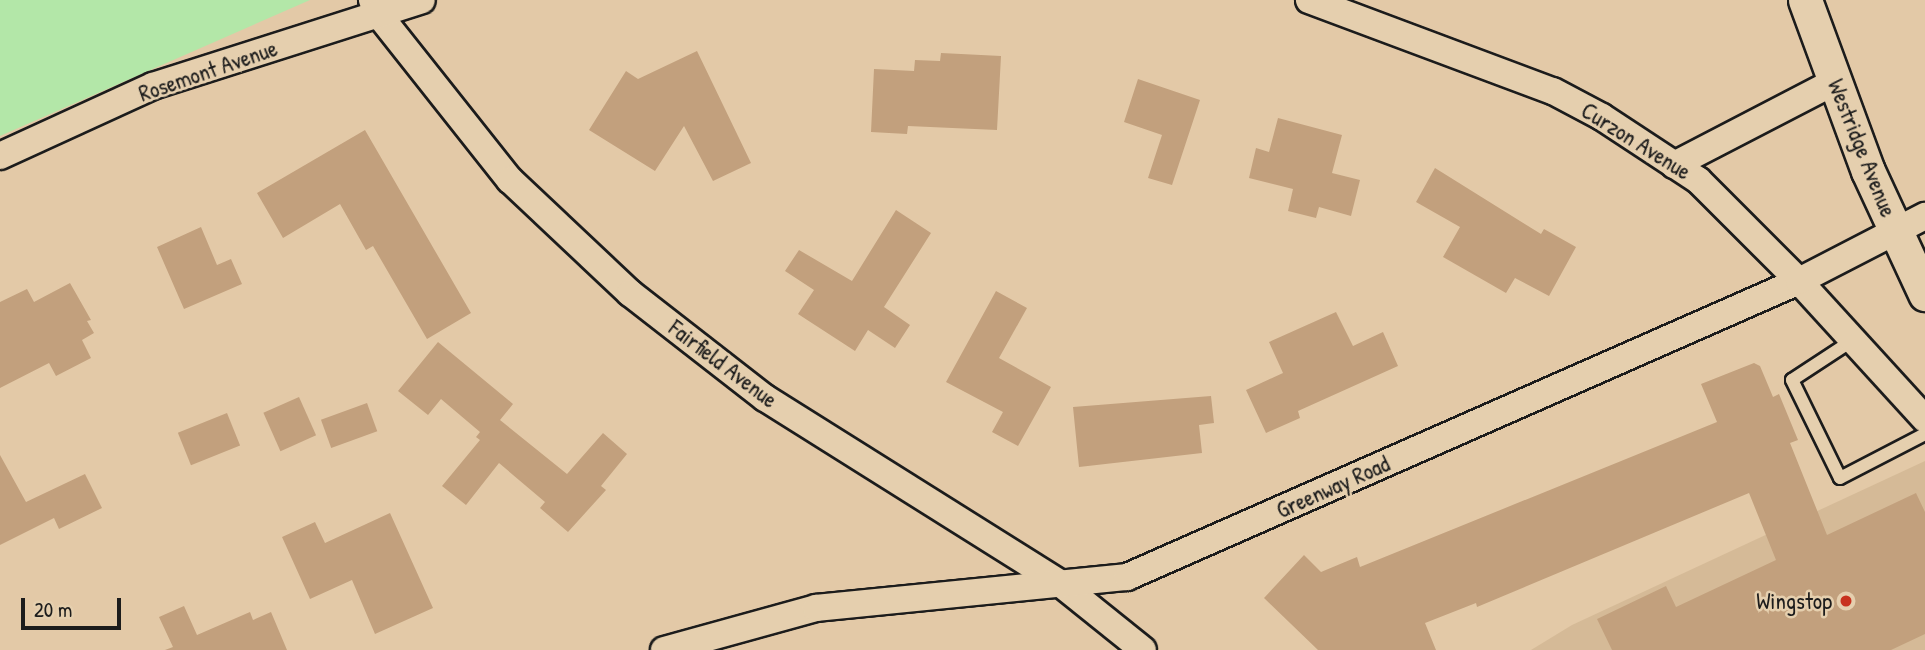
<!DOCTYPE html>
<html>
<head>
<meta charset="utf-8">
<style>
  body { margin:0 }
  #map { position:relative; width:1925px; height:650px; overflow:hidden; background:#e3c9a7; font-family:"Patrick Hand",sans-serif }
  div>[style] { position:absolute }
  .built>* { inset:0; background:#d5ba97 }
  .green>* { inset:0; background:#b3e7a8 }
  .building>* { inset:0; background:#c2a07d; transform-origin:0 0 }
  .roads { filter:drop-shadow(2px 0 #1c1c1c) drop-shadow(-2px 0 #1c1c1c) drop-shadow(0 2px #1c1c1c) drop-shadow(0 -2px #1c1c1c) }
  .service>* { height:12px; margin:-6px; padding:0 6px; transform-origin:6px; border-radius:6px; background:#e5cfae }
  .minor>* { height:26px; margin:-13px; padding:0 13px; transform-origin:13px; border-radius:13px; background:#e5cfae }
  .tertiary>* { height:33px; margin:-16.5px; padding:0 16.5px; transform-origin:16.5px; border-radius:16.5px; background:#e5cfae }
  .dots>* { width:19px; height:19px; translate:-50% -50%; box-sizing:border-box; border:4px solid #e5cfae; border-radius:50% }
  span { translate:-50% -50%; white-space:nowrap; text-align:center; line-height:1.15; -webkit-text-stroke:5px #e5cfae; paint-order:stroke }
  .street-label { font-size:23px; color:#1c1c1c }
  .poi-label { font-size:23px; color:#1c1c1c }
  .right { translate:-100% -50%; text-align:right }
  .scale { position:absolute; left:21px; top:598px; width:100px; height:32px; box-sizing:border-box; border:4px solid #1c1c1c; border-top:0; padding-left:9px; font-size:21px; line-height:24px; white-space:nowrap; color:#1c1c1c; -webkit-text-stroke:5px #e5cfae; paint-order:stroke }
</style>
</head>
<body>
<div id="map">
  <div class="built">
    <div style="clip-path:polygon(1925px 461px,1925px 650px,1531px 650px,1572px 625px)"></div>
  </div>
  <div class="green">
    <div style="clip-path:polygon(0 0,310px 0,0 136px)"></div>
  </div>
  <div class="building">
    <div style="clip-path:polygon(697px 51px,751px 163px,713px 181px,684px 126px,655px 171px,589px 130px,626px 71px,638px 79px)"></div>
    <div style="clip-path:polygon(941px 53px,1001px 56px,997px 130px,908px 126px,907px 134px,871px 132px,874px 69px,914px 71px,915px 60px,940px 61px)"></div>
    <div style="clip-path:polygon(1138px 79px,1200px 100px,1172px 185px,1148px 178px,1162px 135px,1124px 122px)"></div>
    <div style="clip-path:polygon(1278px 118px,1342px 135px,1332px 173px,1360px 180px,1351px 216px,1319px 207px,1316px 218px,1288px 211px,1293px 189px,1249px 178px,1256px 148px,1269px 152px)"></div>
    <div style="clip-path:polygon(365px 130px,471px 313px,427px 339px,373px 246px,366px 250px,340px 204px,283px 238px,257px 193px)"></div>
    <div style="clip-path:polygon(1435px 168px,1541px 234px,1544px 229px,1576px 247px,1549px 296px,1515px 278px,1506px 293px,1443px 257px,1460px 227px,1416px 202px)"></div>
    <div style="clip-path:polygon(896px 210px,931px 233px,884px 307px,910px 325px,895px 348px,868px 330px,855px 351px,798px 314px,814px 290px,785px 271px,799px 250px,852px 281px)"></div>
    <div style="clip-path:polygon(201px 227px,217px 265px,231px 259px,242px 284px,184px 309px,157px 247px)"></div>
    <div style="clip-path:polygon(70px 283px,91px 320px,87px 321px,94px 333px,82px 340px,91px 358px,56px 376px,49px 363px,0 388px,0 302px,27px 289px,34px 302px)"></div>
    <div style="clip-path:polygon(996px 291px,1027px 308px,999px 358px,1051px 387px,1018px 446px,992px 432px,1003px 412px,946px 382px)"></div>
    <div style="clip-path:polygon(1336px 312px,1353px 346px,1383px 332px,1398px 366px,1298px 411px,1300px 418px,1266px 433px,1246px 390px,1283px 373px,1269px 342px)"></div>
    <div style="clip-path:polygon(438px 342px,513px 404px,500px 420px,567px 474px,603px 433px,627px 454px,601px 486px,606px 490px,568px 532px,540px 508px,545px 502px,499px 463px,466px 505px,442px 486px,480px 440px,476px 437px,480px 432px,441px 399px,428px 415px,398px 391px)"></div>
    <div style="clip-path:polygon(1754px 363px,1760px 366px,1773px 397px,1779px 394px,1798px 440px,1790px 443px,1827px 535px,1916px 493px,1925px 512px,1925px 634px,1891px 650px,1612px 650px,1597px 619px,1666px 586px,1676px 607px,1776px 560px,1749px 493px,1477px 607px,1476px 603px,1425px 623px,1436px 650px,1318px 650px,1264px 598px,1304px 555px,1321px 572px,1357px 557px,1360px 567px,1717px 422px,1701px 384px)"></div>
    <div style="clip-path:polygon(1211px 396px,1214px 423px,1199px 425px,1202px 453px,1079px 467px,1073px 407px)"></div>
    <div style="left:299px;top:397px;width:42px;height:39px;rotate:66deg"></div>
    <div style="left:367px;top:403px;width:30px;height:49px;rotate:70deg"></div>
    <div style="left:227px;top:413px;width:35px;height:53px;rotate:68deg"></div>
    <div style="clip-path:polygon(0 455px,26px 502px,85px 474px,102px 508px,59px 529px,54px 518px,0 545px)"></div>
    <div style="clip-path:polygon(390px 513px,433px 608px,375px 634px,352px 580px,310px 599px,282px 537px,315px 522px,325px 543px)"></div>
    <div style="clip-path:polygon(184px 606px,197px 635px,250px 612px,253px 620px,271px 612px,287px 650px,165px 650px,173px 647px,159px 617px)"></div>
  </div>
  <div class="roads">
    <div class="service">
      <div style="left:1853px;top:340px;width:73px;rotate:146.7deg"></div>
      <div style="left:1792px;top:380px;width:109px;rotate:63.9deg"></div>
      <div style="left:1840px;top:478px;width:96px;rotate:-27.4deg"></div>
    </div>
    <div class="minor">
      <div style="left:372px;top:0;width:17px;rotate:65deg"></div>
      <div style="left:379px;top:15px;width:211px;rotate:51.6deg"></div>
      <div style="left:510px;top:180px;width:165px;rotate:43.3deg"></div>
      <div style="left:630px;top:293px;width:171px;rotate:37.9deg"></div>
      <div style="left:765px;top:398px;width:350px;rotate:32.1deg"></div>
      <div style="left:1061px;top:584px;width:105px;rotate:38.8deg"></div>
      <div style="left:1309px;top:0;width:260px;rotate:20.5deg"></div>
      <div style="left:1553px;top:91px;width:55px;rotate:28deg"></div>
      <div style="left:1602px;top:117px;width:115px;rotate:33.3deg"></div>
      <div style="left:1698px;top:180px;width:143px;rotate:45deg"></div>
      <div style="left:1799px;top:281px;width:187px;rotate:47.6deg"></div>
      <div style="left:0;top:156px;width:168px;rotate:-24.6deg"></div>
      <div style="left:153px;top:86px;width:282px;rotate:-17.7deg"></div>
      <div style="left:1674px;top:165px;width:180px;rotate:-27.4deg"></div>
      <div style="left:664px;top:650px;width:158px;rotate:-15.4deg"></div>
      <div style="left:816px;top:608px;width:313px;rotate:-5.7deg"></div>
      <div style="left:1127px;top:577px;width:734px;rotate:-23.77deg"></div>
      <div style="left:1799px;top:281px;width:142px;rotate:-27.3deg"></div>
    </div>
    <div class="tertiary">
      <div style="left:1805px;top:0;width:182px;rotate:69.8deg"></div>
      <div style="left:1868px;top:171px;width:136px;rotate:65.1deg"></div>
    </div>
  </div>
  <div class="dots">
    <div style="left:1846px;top:601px;background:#c8321e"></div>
  </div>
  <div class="street-label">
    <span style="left:208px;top:71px;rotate:-19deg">Rosemont Avenue</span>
    <span style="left:1636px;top:141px;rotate:32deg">Curzon Avenue</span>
    <span style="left:1862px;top:148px;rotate:68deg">Westridge Avenue</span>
    <span style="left:723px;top:364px;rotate:37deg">Fairfield Avenue</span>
    <span style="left:1333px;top:487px;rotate:-24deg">Greenway Road</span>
  </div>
  <div class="poi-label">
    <span class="right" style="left:1832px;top:601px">Wingstop</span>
  </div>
  <div class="scale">20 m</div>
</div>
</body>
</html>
